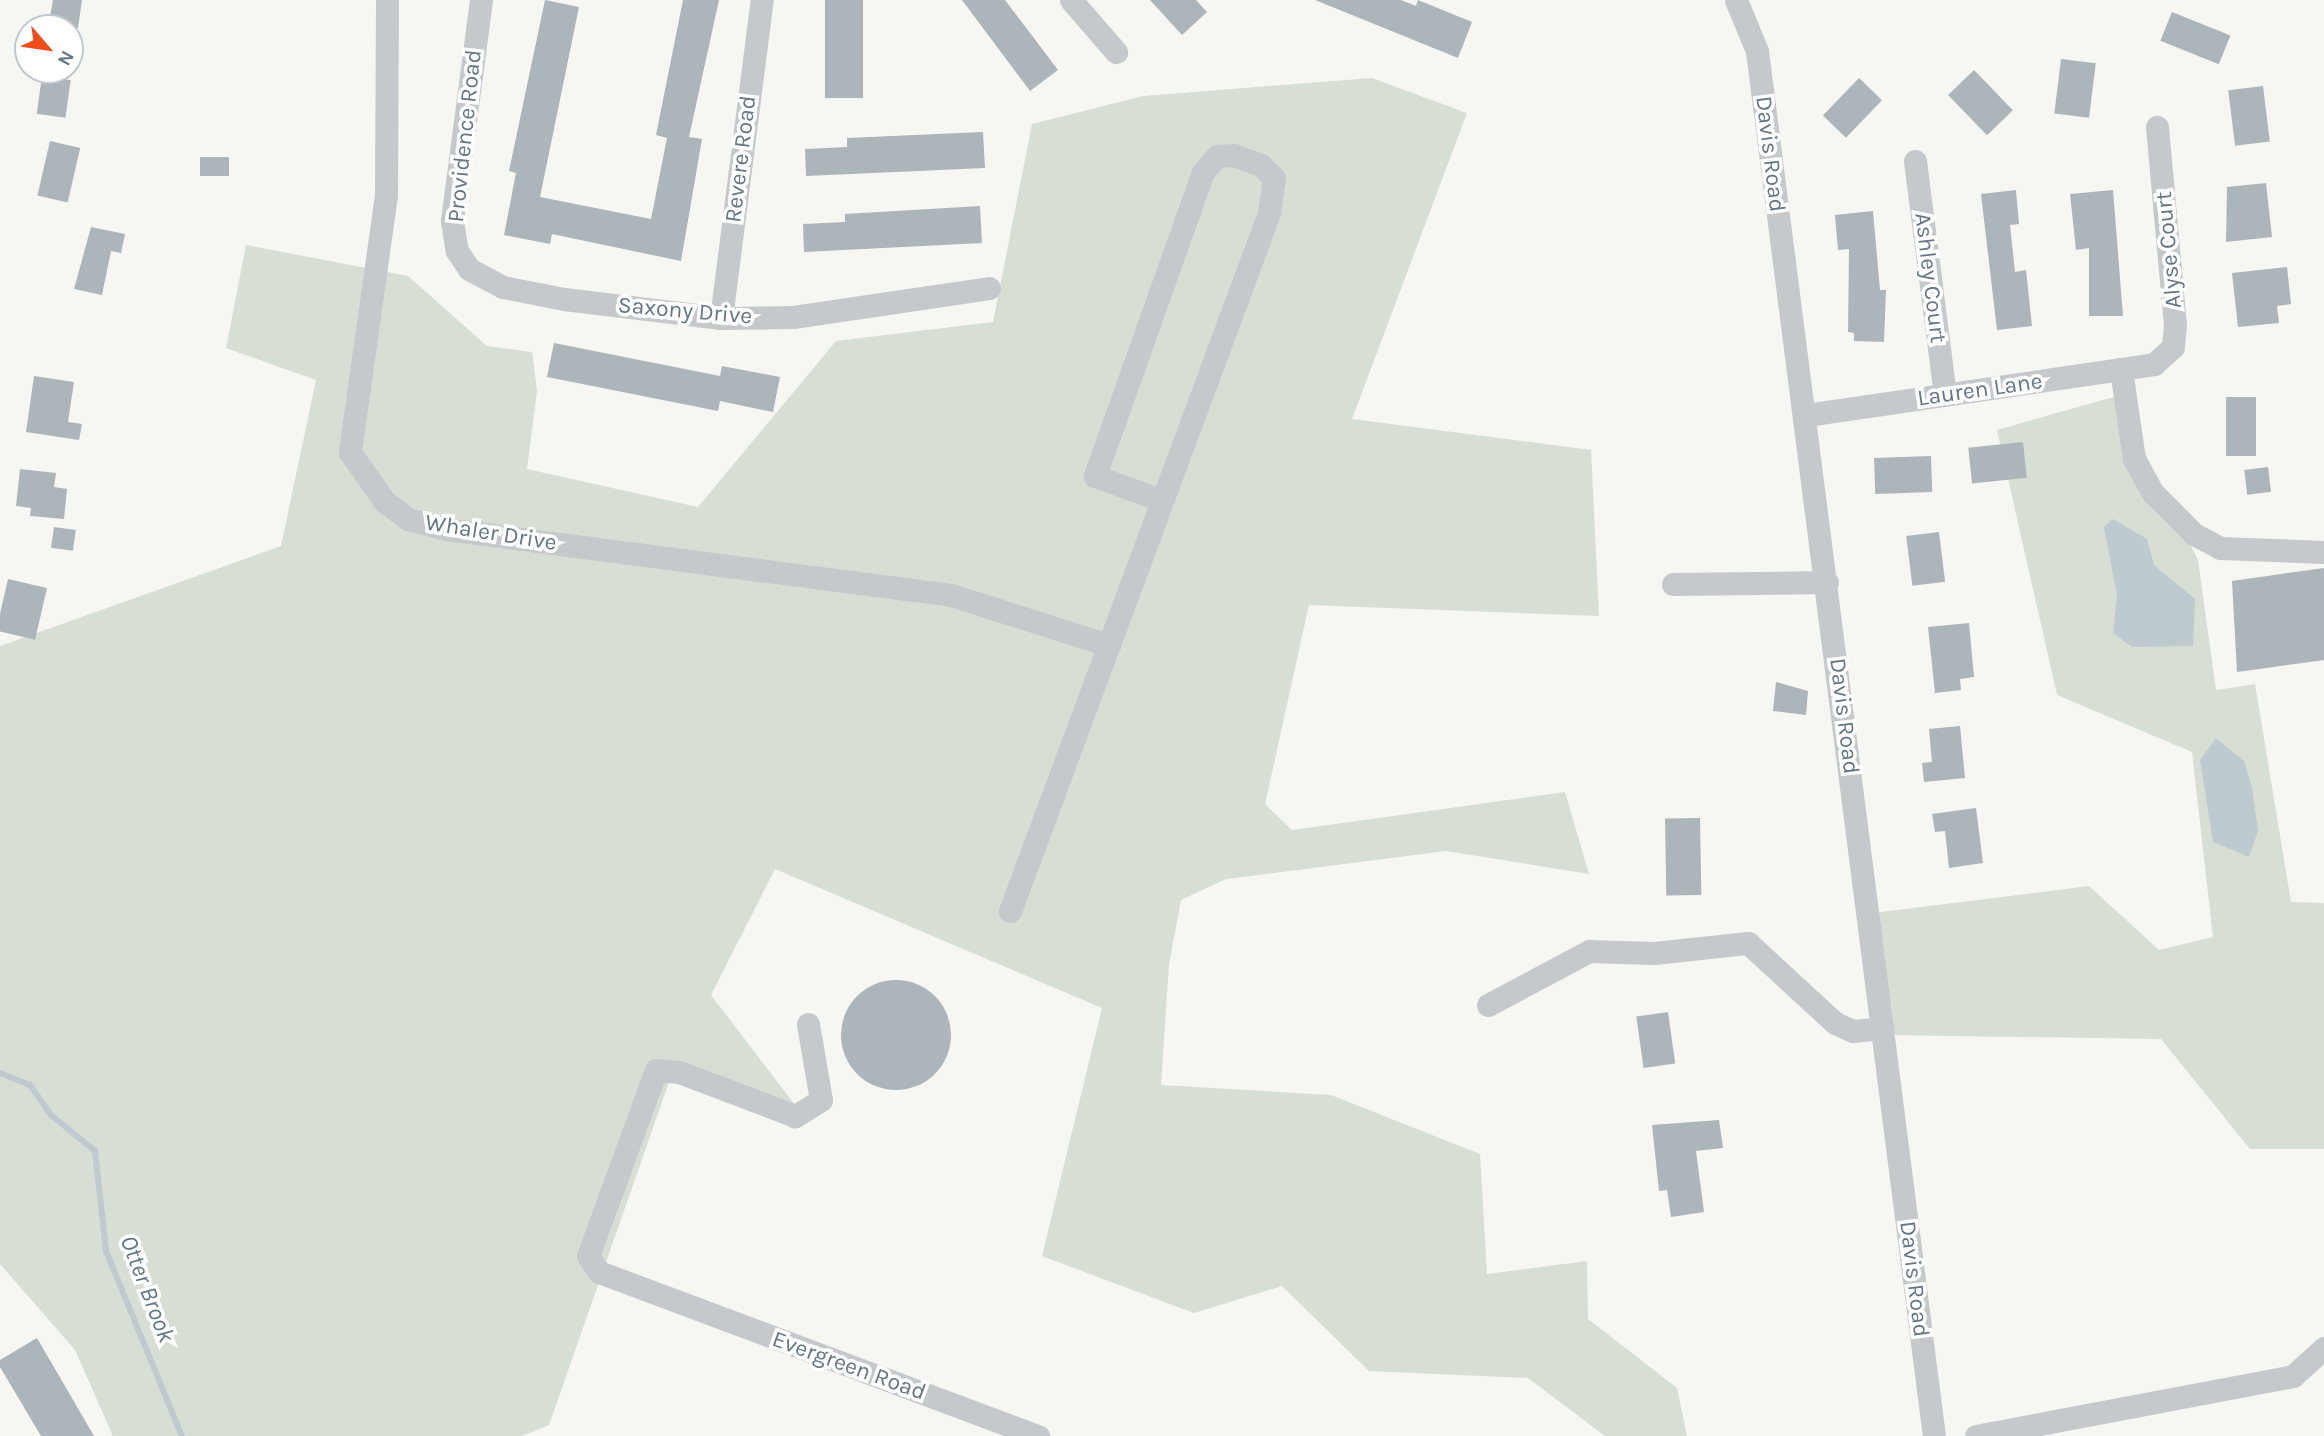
<!DOCTYPE html>
<html>
<head>
<meta charset="utf-8">
<style>
  body { margin:0 }
  #map { position:relative; width:2324px; height:1436px; overflow:hidden; background:#f6f6f2; font-family:Karla,sans-serif }
  div>[style] { position:absolute }
  .green>* { inset:0; background:#d7ded3 }
  .water>* { inset:0; background:#becacf }
  .stream>* { height:6px; margin:-3px; padding:0 3px; transform-origin:3px; border-radius:3px; background:#becacf }
  .building>* { inset:0; background:#acb5ba; transform-origin:0 0 }
  .round { border-radius:50% }
  .minor>* { height:23px; margin:-11.5px; padding:0 11.5px; transform-origin:11.5px; border-radius:11.5px; background:#c5c9cc }
  span { translate:-50% -50%; white-space:nowrap; text-align:center; line-height:1.15; -webkit-text-stroke:7px #fff; paint-order:stroke }
  .street-label { font-size:23px; color:#637686 }
  .water-label { font-size:24px; color:#5f7883; font-style:italic }
  .north { position:absolute; left:14px; top:14px; width:70px; height:70px; box-sizing:border-box; background:#fff; border:2px solid #c1c8cf; border-radius:50%; rotate:119deg; font-size:19px; font-weight:700; line-height:28px; text-align:center; color:#637686 }
  .north::after { content:''; display:block; margin:auto; width:24px; height:32px; background:#ef4d1a; clip-path:polygon(50% 0,100% 100%,50% 72%,0 100%) }
</style>
</head>
<body>
<div id="map">
  <div class="green">
    <div style="clip-path:polygon(1372px 78px,1467px 113px,1352px 419px,1591px 450px,1599px 616px,1309px 605px,1265px 804px,1292px 830px,1565px 792px,1589px 874px,1446px 851px,1226px 879px,1181px 900px,1169px 964px,1161px 1085px,1331px 1095px,1480px 1154px,1487px 1274px,1587px 1261px,1588px 1319px,1677px 1388px,1687px 1436px,1605px 1436px,1528px 1378px,1369px 1371px,1282px 1286px,1194px 1313px,1042px 1256px,1102px 1008px,775px 869px,711px 995px,801px 1113px,675px 1065px,549px 1425px,522px 1436px,113px 1436px,75px 1350px,0 1264px,0 646px,281px 546px,316px 380px,226px 348px,246px 245px,408px 276px,487px 346px,532px 352px,537px 391px,527px 469px,698px 507px,836px 341px,993px 322px,1032px 124px,1143px 96px)"></div>
    <div style="clip-path:polygon(2117px 396px,2198px 560px,2216px 690px,2255px 684px,2291px 902px,2324px 903px,2324px 1149px,2250px 1149px,2161px 1039px,1888px 1035px,1873px 913px,2089px 886px,2159px 950px,2213px 937px,2192px 752px,2057px 695px,1997px 430px)"></div>
  </div>
  <div class="water">
    <div style="clip-path:polygon(2113px 519px,2147px 539px,2154px 565px,2195px 599px,2193px 646px,2132px 647px,2113px 633px,2117px 596px,2104px 527px)"></div>
    <div style="clip-path:polygon(2216px 738px,2244px 761px,2252px 787px,2258px 831px,2249px 857px,2213px 842px,2200px 760px)"></div>
  </div>
  <div class="stream">
    <div style="left:0;top:1073px;width:32px;rotate:22deg"></div>
    <div style="left:30px;top:1085px;width:37px;rotate:55deg"></div>
    <div style="left:51px;top:1115px;width:57px;rotate:39.3deg"></div>
    <div style="left:95px;top:1151px;width:101px;rotate:83.7deg"></div>
    <div style="left:106px;top:1251px;width:200px;rotate:67.7deg"></div>
  </div>
  <div class="building">
    <div style="clip-path:polygon(53px 0,82px 0,78px 28px,48px 28px)"></div>
    <div style="clip-path:polygon(545px 0,579px 7px,540px 197px,651px 219px,667px 138px,656px 135px,683px 0,719px 0,689px 137px,702px 139px,681px 261px,552px 234px,550px 244px,504px 235px,516px 173px,509px 171px)"></div>
    <div style="left:825px;top:0;width:38px;height:98px"></div>
    <div style="clip-path:polygon(962px 0,1005px 0,1058px 70px,1030px 91px)"></div>
    <div style="clip-path:polygon(1150px 0,1196px 0,1207px 12px,1182px 35px)"></div>
    <div style="clip-path:polygon(1315px 0,1401px 0,1416px 6px,1418px 0,1472px 22px,1458px 58px)"></div>
    <div style="left:2172px;top:12px;width:63px;height:31px;rotate:22deg"></div>
    <div style="left:2061px;top:59px;width:35px;height:55px;rotate:7deg"></div>
    <div style="left:1974px;top:70px;width:56px;height:36px;rotate:46deg"></div>
    <div style="left:42px;top:76px;width:29px;height:38px;rotate:8deg"></div>
    <div style="left:1859px;top:78px;width:32px;height:52px;rotate:44deg"></div>
    <div style="left:2263px;top:86px;width:56px;height:35px;rotate:83deg"></div>
    <div style="clip-path:polygon(983px 132px,985px 168px,806px 176px,805px 149px,847px 147px,847px 138px)"></div>
    <div style="left:50px;top:141px;width:31px;height:56px;rotate:13deg"></div>
    <div style="left:200px;top:157px;width:29px;height:19px"></div>
    <div style="clip-path:polygon(2266px 183px,2272px 237px,2226px 242px,2227px 187px)"></div>
    <div style="clip-path:polygon(2016px 190px,2019px 224px,2010px 225px,2015px 272px,2026px 270px,2032px 326px,1997px 330px,1981px 194px)"></div>
    <div style="clip-path:polygon(2113px 190px,2123px 316px,2089px 316px,2089px 248px,2076px 250px,2070px 194px)"></div>
    <div style="clip-path:polygon(980px 206px,982px 243px,804px 252px,803px 224px,845px 222px,845px 214px)"></div>
    <div style="clip-path:polygon(1873px 211px,1880px 290px,1886px 290px,1884px 342px,1854px 341px,1854px 333px,1848px 332px,1849px 249px,1838px 250px,1835px 215px)"></div>
    <div style="clip-path:polygon(91px 227px,125px 234px,121px 253px,111px 251px,102px 295px,74px 289px)"></div>
    <div style="clip-path:polygon(2287px 267px,2291px 304px,2277px 306px,2279px 323px,2238px 327px,2232px 273px)"></div>
    <div style="clip-path:polygon(554px 343px,720px 376px,722px 366px,780px 377px,773px 412px,720px 401px,718px 411px,547px 377px)"></div>
    <div style="clip-path:polygon(34px 376px,74px 382px,68px 422px,82px 424px,79px 440px,26px 432px)"></div>
    <div style="left:2256px;top:397px;width:59px;height:30px;rotate:90deg"></div>
    <div style="left:2023px;top:442px;width:36px;height:55px;rotate:84deg"></div>
    <div style="left:1931px;top:456px;width:36px;height:57px;rotate:88deg"></div>
    <div style="left:2268px;top:467px;width:25px;height:24px;rotate:83deg"></div>
    <div style="clip-path:polygon(20px 469px,56px 473px,54px 487px,67px 489px,64px 519px,30px 516px,31px 508px,16px 506px)"></div>
    <div style="left:54px;top:527px;width:22px;height:21px;rotate:8deg"></div>
    <div style="left:1939px;top:532px;width:50px;height:33px;rotate:83deg"></div>
    <div style="clip-path:polygon(2324px 568px,2324px 660px,2237px 672px,2232px 581px)"></div>
    <div style="left:8px;top:579px;width:40px;height:53px;rotate:13deg"></div>
    <div style="clip-path:polygon(1969px 623px,1974px 677px,1960px 679px,1961px 690px,1935px 693px,1928px 627px)"></div>
    <div style="clip-path:polygon(1776px 682px,1808px 691px,1806px 715px,1773px 711px)"></div>
    <div style="clip-path:polygon(1960px 726px,1965px 778px,1924px 782px,1922px 763px,1932px 762px,1929px 729px)"></div>
    <div style="clip-path:polygon(1976px 808px,1983px 863px,1949px 868px,1945px 831px,1935px 832px,1932px 814px)"></div>
    <div style="left:1700px;top:818px;width:77px;height:35px;rotate:89deg"></div>
    <div class="round" style="left:841px;top:980px;width:110px;height:110px"></div>
    <div style="left:1668px;top:1012px;width:52px;height:32px;rotate:82deg"></div>
    <div style="clip-path:polygon(1719px 1120px,1723px 1148px,1696px 1151px,1704px 1212px,1671px 1217px,1667px 1190px,1659px 1191px,1652px 1125px)"></div>
    <div style="clip-path:polygon(37px 1338px,94px 1436px,41px 1436px,0 1367px,0 1360px)"></div>
  </div>
  <div class="minor">
    <div style="left:387px;top:0;width:195px;rotate:90.3deg"></div>
    <div style="left:386px;top:195px;width:260px;rotate:98deg"></div>
    <div style="left:350px;top:452px;width:60px;rotate:55.2deg"></div>
    <div style="left:384px;top:501px;width:30px;rotate:37deg"></div>
    <div style="left:408px;top:519px;width:38px;rotate:15deg"></div>
    <div style="left:445px;top:529px;width:510px;rotate:7.43deg"></div>
    <div style="left:951px;top:595px;width:166px;rotate:17.6deg"></div>
    <div style="left:481px;top:0;width:223px;rotate:97.5deg"></div>
    <div style="left:452px;top:221px;width:30px;rotate:81deg"></div>
    <div style="left:457px;top:251px;width:22px;rotate:56deg"></div>
    <div style="left:469px;top:269px;width:38px;rotate:28deg"></div>
    <div style="left:503px;top:287px;width:62px;rotate:11.1deg"></div>
    <div style="left:564px;top:299px;width:158px;rotate:6.9deg"></div>
    <div style="left:721px;top:318px;width:72px;rotate:-0.8deg"></div>
    <div style="left:793px;top:317px;width:198px;rotate:-8.4deg"></div>
    <div style="left:1071px;top:0;width:69px;rotate:49.1deg"></div>
    <div style="left:1736px;top:0;width:55px;rotate:67.6deg"></div>
    <div style="left:1757px;top:51px;width:1396px;rotate:82.72deg"></div>
    <div style="left:1915px;top:161px;width:236px;rotate:82.7deg"></div>
    <div style="left:721px;top:318px;width:321px;rotate:-82.7deg"></div>
    <div style="left:2121px;top:369px;width:91px;rotate:81.8deg"></div>
    <div style="left:2134px;top:459px;width:39px;rotate:61deg"></div>
    <div style="left:2153px;top:493px;width:58px;rotate:45deg"></div>
    <div style="left:2194px;top:534px;width:30px;rotate:28deg"></div>
    <div style="left:2220px;top:548px;width:104px;rotate:2.2deg"></div>
    <div style="left:1806px;top:415px;width:352px;rotate:-8.3deg"></div>
    <div style="left:2154px;top:364px;width:25px;rotate:-42deg"></div>
    <div style="left:2173px;top:347px;width:22px;rotate:-85deg"></div>
    <div style="left:2175px;top:325px;width:199px;rotate:-95.2deg"></div>
    <div style="left:1673px;top:584px;width:154px;rotate:-0.7deg"></div>
    <div style="left:1010px;top:911px;width:745px;rotate:-69.64deg"></div>
    <div style="left:1269px;top:213px;width:35px;rotate:-82deg"></div>
    <div style="left:1274px;top:178px;width:18px;rotate:-135deg"></div>
    <div style="left:1261px;top:165px;width:29px;rotate:-160deg"></div>
    <div style="left:1234px;top:155px;width:17px;rotate:177deg"></div>
    <div style="left:1217px;top:156px;width:21px;rotate:131deg"></div>
    <div style="left:1203px;top:172px;width:323px;rotate:109.6deg"></div>
    <div style="left:1095px;top:476px;width:70px;rotate:20deg"></div>
    <div style="left:1488px;top:1005px;width:115px;rotate:-28.1deg"></div>
    <div style="left:1589px;top:951px;width:65px;rotate:1.8deg"></div>
    <div style="left:1654px;top:953px;width:95px;rotate:-6.1deg"></div>
    <div style="left:1748px;top:943px;width:118px;rotate:42.6deg"></div>
    <div style="left:1835px;top:1023px;width:20px;rotate:24deg"></div>
    <div style="left:1853px;top:1031px;width:30px;rotate:-6deg"></div>
    <div style="left:808px;top:1024px;width:77px;rotate:80.3deg"></div>
    <div style="left:821px;top:1100px;width:31px;rotate:148deg"></div>
    <div style="left:795px;top:1116px;width:124px;rotate:-159.2deg"></div>
    <div style="left:679px;top:1072px;width:23px;rotate:-175deg"></div>
    <div style="left:656px;top:1070px;width:198px;rotate:110.1deg"></div>
    <div style="left:588px;top:1256px;width:19px;rotate:55deg"></div>
    <div style="left:599px;top:1272px;width:469px;rotate:20.5deg"></div>
    <div style="left:1976px;top:1436px;width:323px;rotate:-10.7deg"></div>
    <div style="left:2293px;top:1376px;width:42px;rotate:-42.1deg"></div>
  </div>
  <div class="street-label">
    <span style="left:465px;top:136px;rotate:-84deg">Providence Road</span>
    <span style="left:1770px;top:154px;rotate:83deg">Davis Road</span>
    <span style="left:741px;top:159px;rotate:-83deg">Revere Road</span>
    <span style="left:2169px;top:250px;rotate:-95deg">Alyse Court</span>
    <span style="left:1930px;top:278px;rotate:83deg">Ashley Court</span>
    <span style="left:685px;top:311px;rotate:5deg">Saxony Drive</span>
    <span style="left:1980px;top:390px;rotate:-8deg">Lauren Lane</span>
    <span style="left:491px;top:533px;rotate:9deg">Whaler Drive</span>
    <span style="left:1844px;top:716px;rotate:83deg">Davis Road</span>
    <span style="left:1914px;top:1279px;rotate:83deg">Davis Road</span>
    <span style="left:849px;top:1366px;rotate:20deg">Evergreen Road</span>
  </div>
  <div class="water-label">
    <span style="left:147px;top:1289px;rotate:69deg">Otter Brook</span>
  </div>
  <div class="north">N</div>
</div>
</body>
</html>
